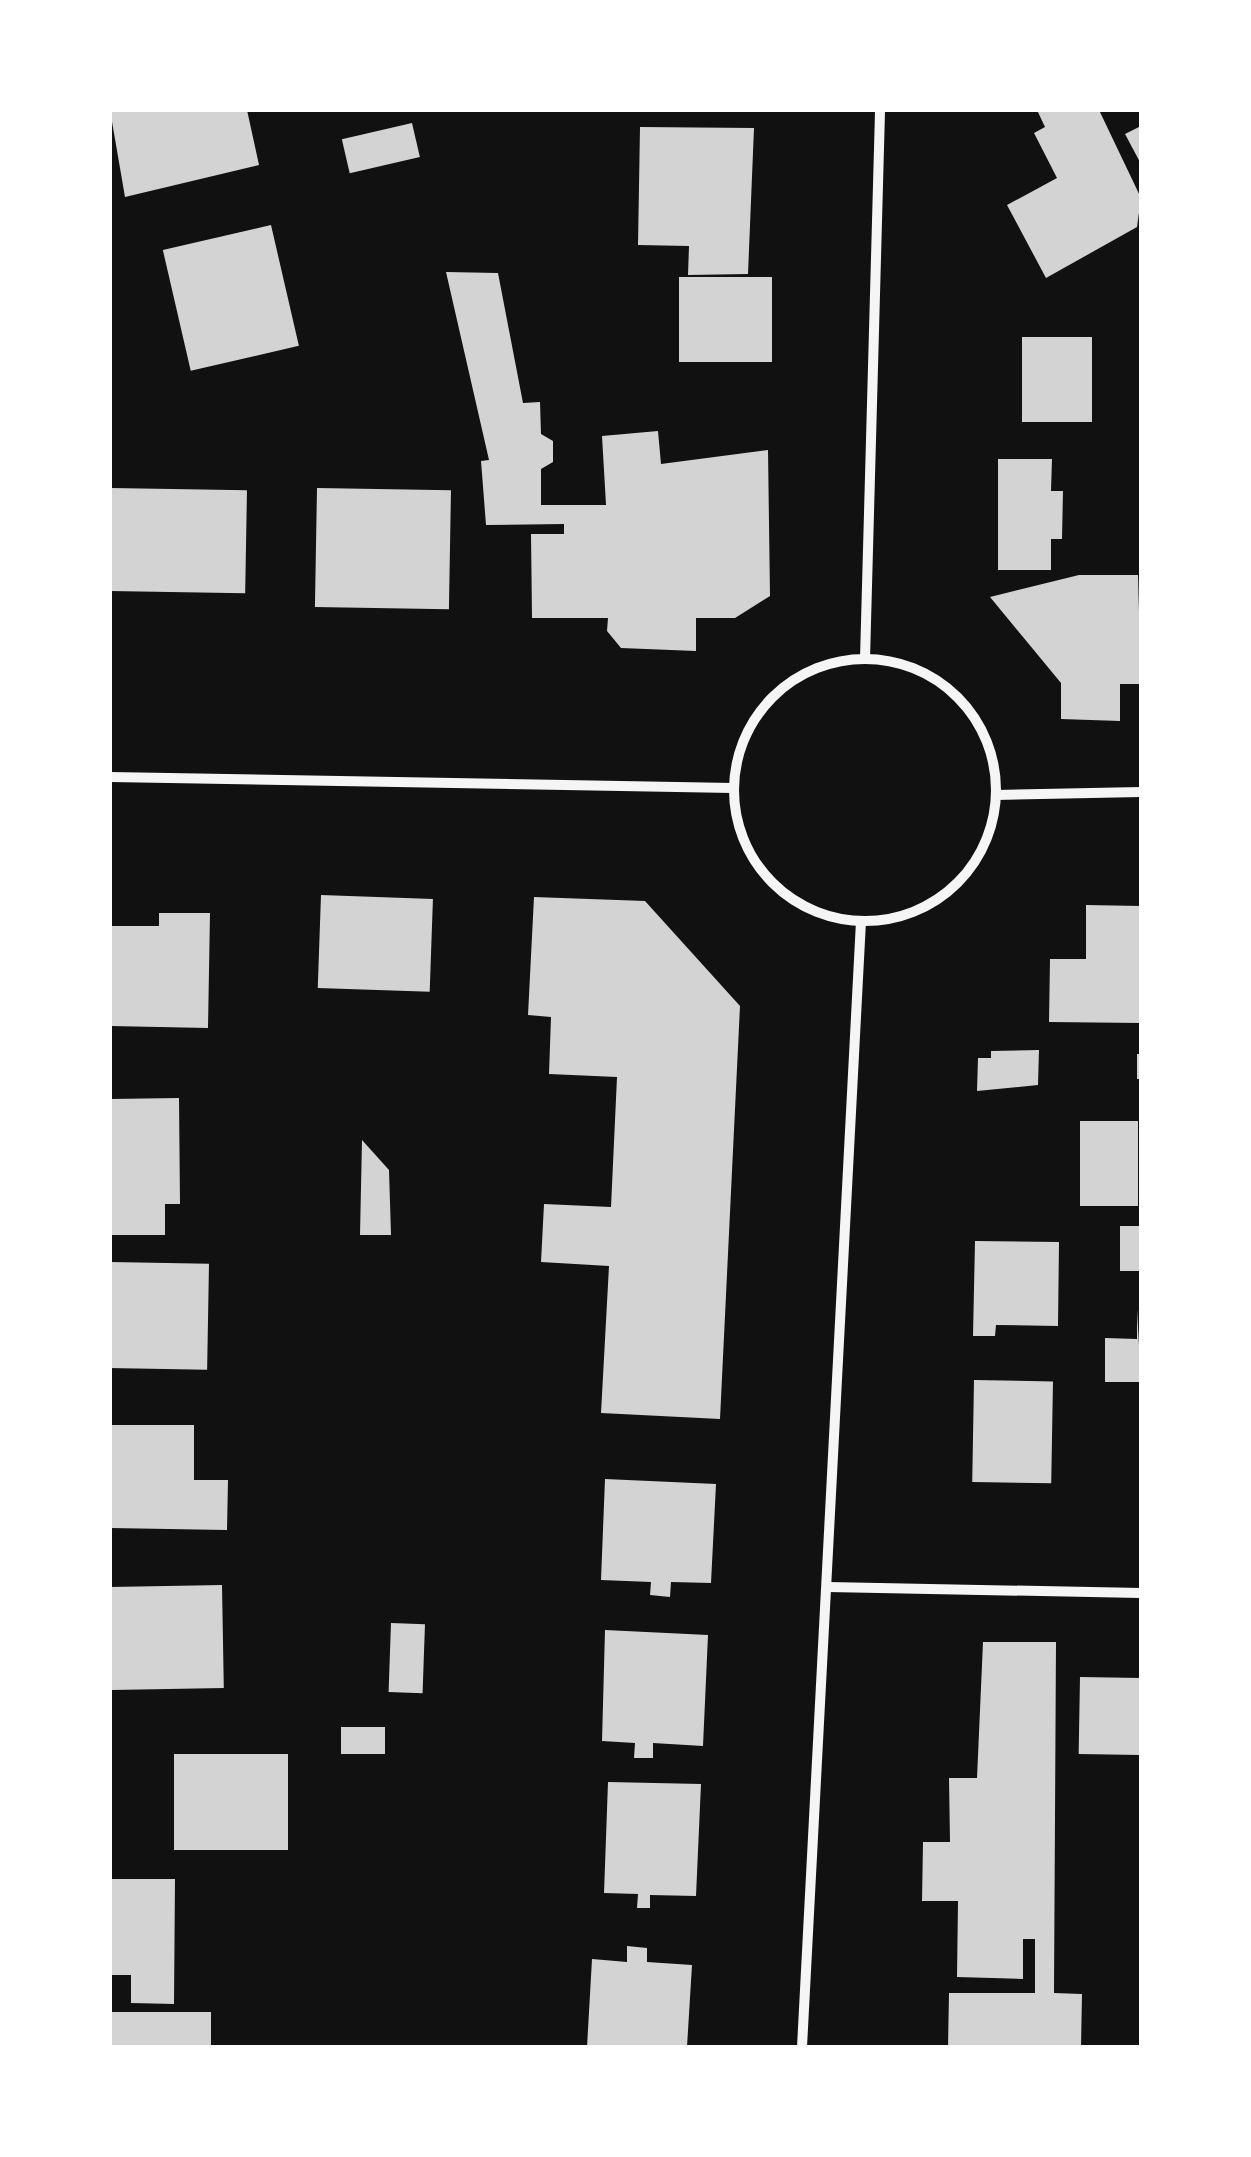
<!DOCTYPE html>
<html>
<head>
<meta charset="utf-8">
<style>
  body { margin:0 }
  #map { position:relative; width:1251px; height:2157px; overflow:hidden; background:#111; font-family:"Fira Sans",sans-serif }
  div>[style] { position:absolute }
  .building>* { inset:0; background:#d3d3d3; transform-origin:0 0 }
  .minor>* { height:10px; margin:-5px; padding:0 5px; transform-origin:5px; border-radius:5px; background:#f5f5f5 }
  .minor>.ring { margin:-5px; padding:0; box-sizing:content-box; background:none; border:10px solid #f5f5f5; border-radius:50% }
  span { translate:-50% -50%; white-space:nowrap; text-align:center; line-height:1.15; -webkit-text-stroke:10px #fff; paint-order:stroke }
  .frame { position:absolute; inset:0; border:112px solid #fff; pointer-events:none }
</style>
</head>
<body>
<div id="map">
  <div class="building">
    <div style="clip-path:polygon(110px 110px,247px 110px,259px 165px,125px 197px)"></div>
    <div style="clip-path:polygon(1037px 110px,1099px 110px,1141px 198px,1137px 227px,1046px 278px,1007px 205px,1057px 178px,1034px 133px,1045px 127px)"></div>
    <div style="left:412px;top:123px;width:35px;height:72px;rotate:77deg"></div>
    <div style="clip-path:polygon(1141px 126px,1141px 164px,1125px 134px)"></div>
    <div style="clip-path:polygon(640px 127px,754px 128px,748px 274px,688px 275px,689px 246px,638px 245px)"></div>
    <div style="left:271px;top:225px;width:124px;height:111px;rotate:77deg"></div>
    <div style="clip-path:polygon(446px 272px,498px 273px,523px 403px,540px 402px,541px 434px,553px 441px,553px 462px,541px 469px,541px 505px,606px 505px,602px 436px,658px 431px,661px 464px,768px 450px,770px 596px,735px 618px,696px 618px,696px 651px,621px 648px,607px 631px,608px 618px,532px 618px,531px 534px,564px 534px,564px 524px,486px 525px,481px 461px,489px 460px)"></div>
    <div style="left:679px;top:277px;width:93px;height:85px"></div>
    <div style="left:1022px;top:337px;width:70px;height:85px"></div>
    <div style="clip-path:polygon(998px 459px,1052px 459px,1051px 491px,1063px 491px,1062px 539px,1051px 539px,1051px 570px,998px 570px)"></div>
    <div style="left:111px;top:488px;width:136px;height:103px;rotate:1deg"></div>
    <div style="left:317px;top:488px;width:134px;height:119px;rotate:1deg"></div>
    <div style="clip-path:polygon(1079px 575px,1138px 575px,1141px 684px,1120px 684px,1120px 721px,1061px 719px,1061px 683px,990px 597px)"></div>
    <div style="left:321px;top:895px;width:112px;height:93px;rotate:2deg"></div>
    <div style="clip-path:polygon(534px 897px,645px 901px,740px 1006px,720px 1419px,601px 1413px,609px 1266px,541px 1262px,544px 1204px,611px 1207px,617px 1077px,549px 1074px,551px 1017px,528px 1015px)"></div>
    <div style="clip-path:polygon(1086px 905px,1141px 906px,1141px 1023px,1049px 1022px,1050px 959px,1086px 959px)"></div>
    <div style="clip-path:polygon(159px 913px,210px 913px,208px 1028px,110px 1026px,110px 926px,159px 926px)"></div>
    <div style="clip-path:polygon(1039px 1050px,1038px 1085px,977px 1091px,978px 1058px,991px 1058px,991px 1051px)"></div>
    <div style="left:1137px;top:1054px;width:4px;height:25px"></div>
    <div style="clip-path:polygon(179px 1098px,180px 1204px,165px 1204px,165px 1235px,110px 1235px,110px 1099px)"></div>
    <div style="left:1080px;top:1121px;width:58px;height:85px"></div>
    <div style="clip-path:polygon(362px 1140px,389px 1170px,391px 1235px,360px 1235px)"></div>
    <div style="left:1120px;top:1226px;width:21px;height:45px"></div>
    <div style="clip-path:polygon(975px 1241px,1059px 1242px,1058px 1326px,996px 1325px,995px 1336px,973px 1336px)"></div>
    <div style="left:110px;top:1262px;width:99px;height:106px;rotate:1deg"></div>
    <div style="clip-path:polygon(1137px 1309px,1141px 1382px,1105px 1382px,1105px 1338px,1137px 1339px)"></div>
    <div style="left:974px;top:1380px;width:79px;height:102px;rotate:1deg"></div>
    <div style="clip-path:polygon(110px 1425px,194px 1425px,194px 1480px,228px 1480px,227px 1530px,110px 1528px)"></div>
    <div style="clip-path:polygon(605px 1479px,716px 1484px,711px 1583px,671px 1582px,670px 1597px,650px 1595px,651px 1582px,601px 1580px)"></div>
    <div style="left:222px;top:1585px;width:103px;height:112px;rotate:89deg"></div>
    <div style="left:391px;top:1623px;width:34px;height:69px;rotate:2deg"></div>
    <div style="clip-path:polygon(605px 1630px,708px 1635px,703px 1746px,653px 1743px,653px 1758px,634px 1758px,635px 1743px,602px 1741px)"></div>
    <div style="clip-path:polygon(983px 1642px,1056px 1642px,1054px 1993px,1082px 1994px,1081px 2047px,948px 2047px,949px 1993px,1035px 1993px,1035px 1939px,1023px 1939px,1023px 1979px,957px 1977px,958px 1901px,922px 1901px,923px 1842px,950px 1842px,949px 1778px,977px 1778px)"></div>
    <div style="left:1080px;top:1677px;width:61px;height:77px;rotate:1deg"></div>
    <div style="left:341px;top:1727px;width:44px;height:27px"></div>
    <div style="left:288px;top:1754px;width:96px;height:114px;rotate:90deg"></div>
    <div style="clip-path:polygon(608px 1782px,701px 1784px,696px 1896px,650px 1895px,650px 1908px,637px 1908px,638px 1894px,604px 1893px)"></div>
    <div style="clip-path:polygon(110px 1879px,175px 1879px,174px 2004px,131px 2003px,131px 1975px,110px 1975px)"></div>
    <div style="clip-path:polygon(627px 1946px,647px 1948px,647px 1962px,692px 1965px,687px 2047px,587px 2047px,592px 1959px,627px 1962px)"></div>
    <div style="left:211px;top:2012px;width:35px;height:101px;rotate:90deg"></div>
  </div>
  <div class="minor">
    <div style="left:865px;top:659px;width:549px;rotate:-88.43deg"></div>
    <div class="ring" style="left:734px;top:659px;width:252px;height:252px"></div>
    <div style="left:110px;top:777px;width:623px;rotate:1.01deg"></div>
    <div style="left:996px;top:795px;width:145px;rotate:-1.2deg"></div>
    <div style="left:828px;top:1587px;width:313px;rotate:1.1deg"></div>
    <div style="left:802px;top:2047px;width:1127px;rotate:-87deg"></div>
  </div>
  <div class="frame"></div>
</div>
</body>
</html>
